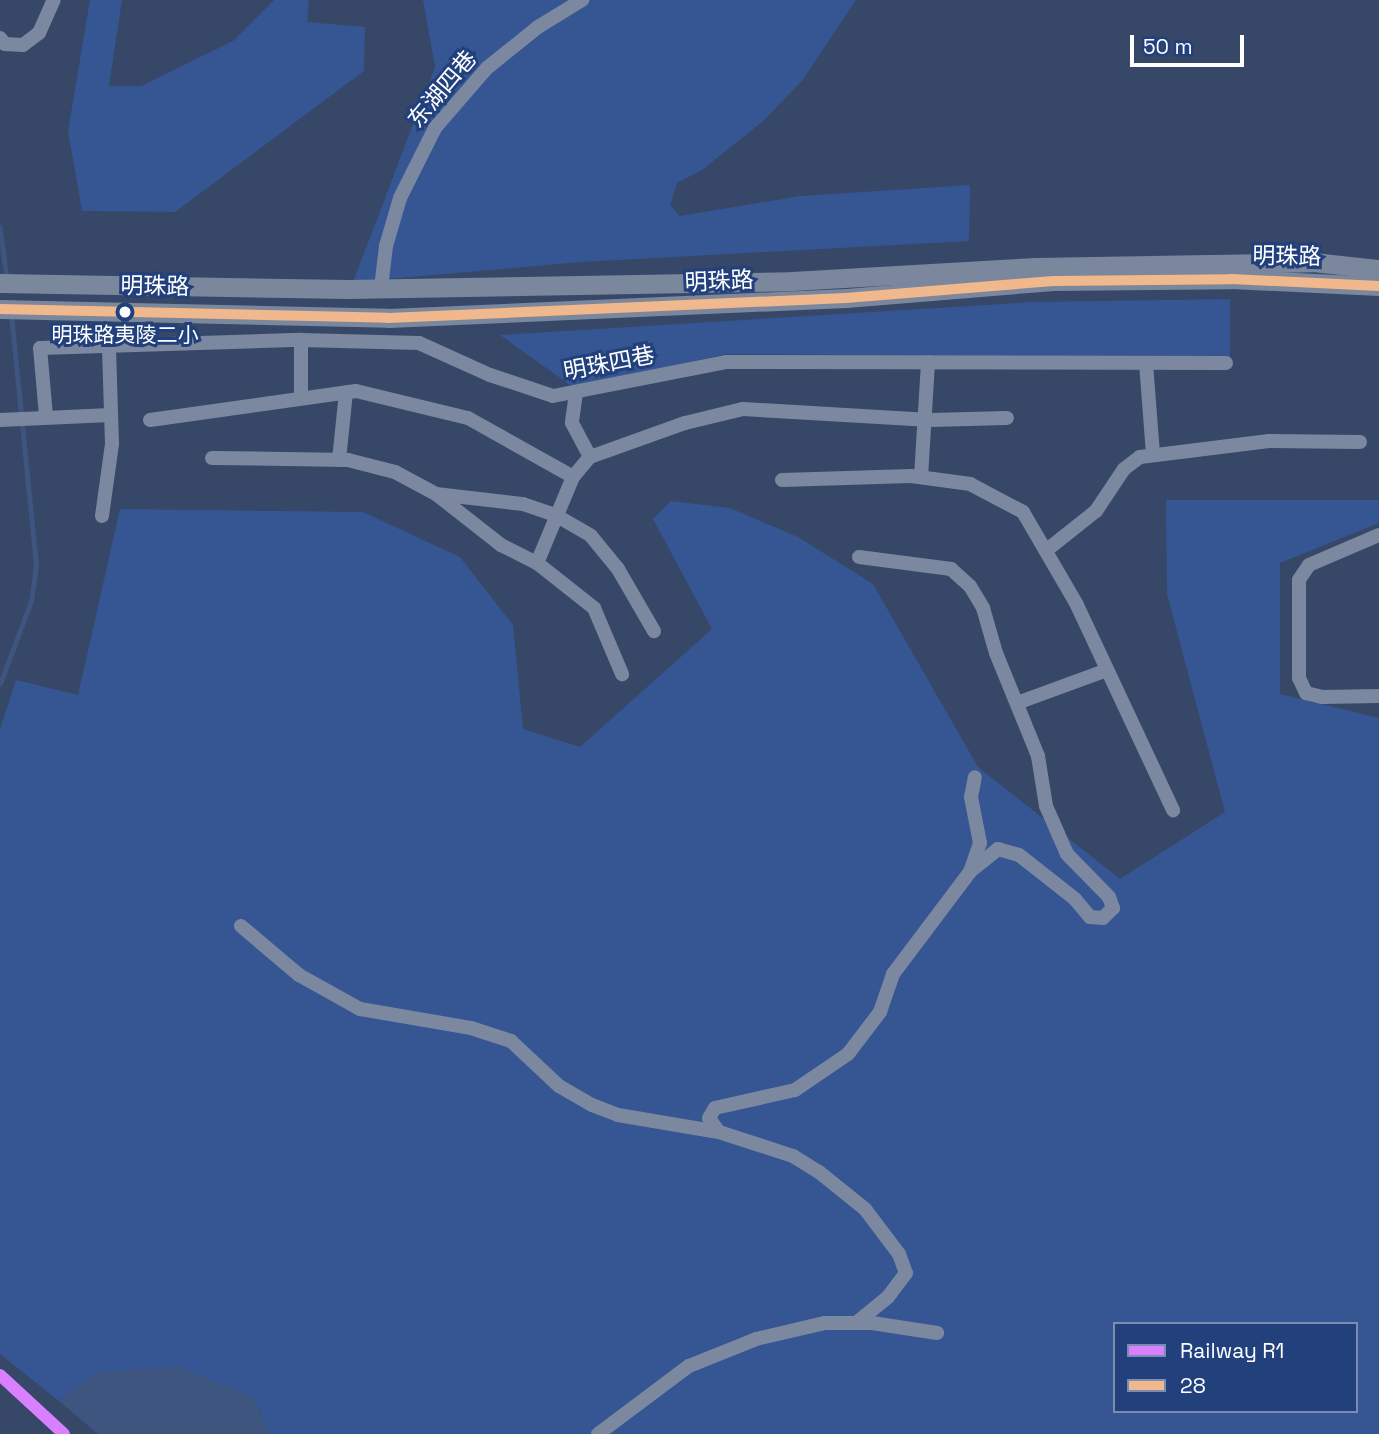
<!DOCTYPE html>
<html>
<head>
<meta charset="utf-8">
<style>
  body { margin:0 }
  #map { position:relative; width:1379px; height:1434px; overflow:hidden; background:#364768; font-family:"Space Grotesk","Noto Sans SC",sans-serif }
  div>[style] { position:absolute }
  .green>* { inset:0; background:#355693 }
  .water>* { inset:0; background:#3e5580 }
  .stream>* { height:4.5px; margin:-2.25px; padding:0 2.25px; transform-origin:2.25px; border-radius:2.25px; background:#3e5580 }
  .minor>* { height:14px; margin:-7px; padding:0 7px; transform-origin:7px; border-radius:7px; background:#7b889f }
  .major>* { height:19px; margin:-9.5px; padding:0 9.5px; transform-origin:9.5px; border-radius:9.5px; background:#7a879d }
  .bus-1>* { height:10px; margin:-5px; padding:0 5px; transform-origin:5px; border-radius:5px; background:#f1b78d }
  .rail-1>* { height:12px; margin:-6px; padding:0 6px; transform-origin:6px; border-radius:6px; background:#d880ff }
  .dots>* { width:19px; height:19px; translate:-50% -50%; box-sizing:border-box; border:4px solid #22407c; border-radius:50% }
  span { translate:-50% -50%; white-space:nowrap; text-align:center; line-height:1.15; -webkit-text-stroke:6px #22407c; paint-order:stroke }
  .bus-label { font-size:21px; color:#fff }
  .street-label { font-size:23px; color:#fff }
  .legend { position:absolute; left:1113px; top:1322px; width:245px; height:91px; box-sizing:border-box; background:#22407c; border:2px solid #7a8cb0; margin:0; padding:9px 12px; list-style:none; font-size:21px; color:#fff }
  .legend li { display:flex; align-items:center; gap:14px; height:35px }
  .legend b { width:35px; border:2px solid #7a8cb0 }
  .scale { position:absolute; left:1130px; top:35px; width:114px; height:32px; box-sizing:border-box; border:4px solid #fff; border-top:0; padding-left:9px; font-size:21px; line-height:24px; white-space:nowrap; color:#fff; -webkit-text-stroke:5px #22407c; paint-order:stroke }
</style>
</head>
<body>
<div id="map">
  <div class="green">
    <div style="clip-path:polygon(90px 0,122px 0,109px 86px,141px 86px,233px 41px,274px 0,309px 0,307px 22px,365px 27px,364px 71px,175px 212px,82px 211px,68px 131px)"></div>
    <div style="clip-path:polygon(423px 0,856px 0,802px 81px,762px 122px,702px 170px,677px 183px,670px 205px,680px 216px,801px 196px,970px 185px,969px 241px,581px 262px,353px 282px,435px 67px)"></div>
    <div style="clip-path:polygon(1230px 299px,1230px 358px,727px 354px,573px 387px,500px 335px,1033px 302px)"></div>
    <div style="clip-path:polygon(evenodd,1166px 500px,1379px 500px,1379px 523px,1280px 563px,1280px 694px,1379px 718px,1379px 1434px,270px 1434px,253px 1397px,98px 1372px,59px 1401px,0 1354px,0 729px,16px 680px,78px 695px,120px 509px,363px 512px,460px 557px,513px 625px,523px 729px,580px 747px,712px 629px,653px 519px,671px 501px,730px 508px,798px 537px,873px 584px,978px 767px,1120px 879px,1225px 812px,1167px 594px,1166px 500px,1115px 1324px,1356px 1324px,1356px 1411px,1115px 1411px,1115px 1324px)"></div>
  </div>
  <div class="water">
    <div style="clip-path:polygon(178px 1367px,253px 1397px,270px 1434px,98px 1434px,59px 1401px,98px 1372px)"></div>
  </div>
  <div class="stream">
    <div style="left:0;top:227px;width:51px;rotate:82.2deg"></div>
    <div style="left:0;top:684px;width:89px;rotate:-69.5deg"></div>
    <div style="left:31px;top:601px;width:36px;rotate:-82deg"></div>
    <div style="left:36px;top:565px;width:251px;rotate:-95.7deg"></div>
  </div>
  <div class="minor">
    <div style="left:0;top:38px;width:8px;rotate:50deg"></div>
    <div style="left:5px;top:44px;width:18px;rotate:3deg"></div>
    <div style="left:23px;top:45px;width:20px;rotate:-37deg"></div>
    <div style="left:39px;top:33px;width:36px;rotate:-66deg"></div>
    <div style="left:381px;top:288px;width:42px;rotate:-83.2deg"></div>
    <div style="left:386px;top:246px;width:50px;rotate:-73.7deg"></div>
    <div style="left:400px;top:198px;width:78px;rotate:-63.4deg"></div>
    <div style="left:435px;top:128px;width:79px;rotate:-49.1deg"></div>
    <div style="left:487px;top:68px;width:65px;rotate:-38.8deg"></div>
    <div style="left:538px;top:27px;width:52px;rotate:-31.5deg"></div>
    <div style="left:1146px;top:363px;width:92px;rotate:85.6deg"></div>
    <div style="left:576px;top:393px;width:30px;rotate:98deg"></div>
    <div style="left:572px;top:423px;width:38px;rotate:62deg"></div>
    <div style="left:301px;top:396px;width:56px;rotate:-90deg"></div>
    <div style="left:46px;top:416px;width:68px;rotate:-95deg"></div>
    <div style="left:40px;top:348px;width:261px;rotate:-1.8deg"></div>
    <div style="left:301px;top:340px;width:118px;rotate:1.5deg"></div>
    <div style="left:419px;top:343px;width:78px;rotate:24.3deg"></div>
    <div style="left:490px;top:375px;width:66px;rotate:18.4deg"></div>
    <div style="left:553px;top:396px;width:176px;rotate:-11.1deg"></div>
    <div style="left:726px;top:362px;width:500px;rotate:0.11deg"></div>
    <div style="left:0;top:420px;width:111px;rotate:-2.6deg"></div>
    <div style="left:150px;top:420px;width:208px;rotate:-8deg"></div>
    <div style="left:356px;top:391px;width:115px;rotate:13.6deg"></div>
    <div style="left:468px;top:418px;width:120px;rotate:29.3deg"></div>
    <div style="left:212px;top:458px;width:136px;rotate:0.8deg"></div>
    <div style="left:348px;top:460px;width:49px;rotate:14.3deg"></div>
    <div style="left:395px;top:472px;width:47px;rotate:28.2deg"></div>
    <div style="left:436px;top:494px;width:83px;rotate:38.1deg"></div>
    <div style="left:501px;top:545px;width:40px;rotate:26.6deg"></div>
    <div style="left:537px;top:563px;width:73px;rotate:38.3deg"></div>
    <div style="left:594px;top:608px;width:72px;rotate:67deg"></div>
    <div style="left:339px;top:460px;width:68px;rotate:-84.1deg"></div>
    <div style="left:921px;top:477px;width:115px;rotate:-86.5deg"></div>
    <div style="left:782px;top:480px;width:129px;rotate:-1.8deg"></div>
    <div style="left:911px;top:476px;width:60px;rotate:7.7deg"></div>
    <div style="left:970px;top:484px;width:60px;rotate:27.8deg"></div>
    <div style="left:1023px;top:512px;width:105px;rotate:59.8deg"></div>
    <div style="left:1076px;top:603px;width:229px;rotate:64.9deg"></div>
    <div style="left:436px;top:494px;width:88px;rotate:6.6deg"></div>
    <div style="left:523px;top:504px;width:36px;rotate:19deg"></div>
    <div style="left:557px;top:516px;width:39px;rotate:30deg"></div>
    <div style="left:591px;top:536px;width:43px;rotate:50.7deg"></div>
    <div style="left:618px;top:569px;width:72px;rotate:59.9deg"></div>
    <div style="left:102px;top:516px;width:73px;rotate:-82.1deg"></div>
    <div style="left:112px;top:444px;width:98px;rotate:-91.8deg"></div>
    <div style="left:1379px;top:535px;width:76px;rotate:156.8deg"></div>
    <div style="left:1309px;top:565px;width:18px;rotate:124deg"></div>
    <div style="left:1299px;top:580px;width:98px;rotate:90deg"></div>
    <div style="left:1299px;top:678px;width:17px;rotate:65deg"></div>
    <div style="left:1306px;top:693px;width:16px;rotate:14deg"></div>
    <div style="left:1322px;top:697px;width:57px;rotate:-1deg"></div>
    <div style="left:1048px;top:549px;width:61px;rotate:-38.4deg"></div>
    <div style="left:1096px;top:511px;width:50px;rotate:-56.3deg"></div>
    <div style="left:1124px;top:469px;width:20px;rotate:-37deg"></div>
    <div style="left:1140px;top:457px;width:130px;rotate:-7.1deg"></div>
    <div style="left:1269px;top:441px;width:91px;rotate:0.6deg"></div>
    <div style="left:859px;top:557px;width:93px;rotate:7.4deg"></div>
    <div style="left:951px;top:569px;width:25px;rotate:42deg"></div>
    <div style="left:970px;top:586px;width:26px;rotate:59deg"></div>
    <div style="left:983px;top:608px;width:47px;rotate:73.9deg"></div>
    <div style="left:996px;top:653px;width:111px;rotate:67.8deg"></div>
    <div style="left:1038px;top:756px;width:51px;rotate:80.9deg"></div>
    <div style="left:1046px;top:806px;width:52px;rotate:66.4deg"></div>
    <div style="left:1067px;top:854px;width:60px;rotate:45.7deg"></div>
    <div style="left:1109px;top:897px;width:12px;rotate:70deg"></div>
    <div style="left:1113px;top:908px;width:14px;rotate:135deg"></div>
    <div style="left:1103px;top:918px;width:13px;rotate:-176deg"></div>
    <div style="left:1090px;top:917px;width:23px;rotate:-130deg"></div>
    <div style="left:1075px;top:899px;width:71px;rotate:-141.8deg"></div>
    <div style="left:1019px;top:855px;width:22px;rotate:-164deg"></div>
    <div style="left:998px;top:849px;width:36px;rotate:141deg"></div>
    <div style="left:537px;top:563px;width:93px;rotate:-67.3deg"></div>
    <div style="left:573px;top:477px;width:26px;rotate:-50deg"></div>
    <div style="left:590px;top:457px;width:101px;rotate:-19.7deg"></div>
    <div style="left:685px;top:423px;width:60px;rotate:-13.6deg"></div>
    <div style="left:743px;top:409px;width:187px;rotate:3.4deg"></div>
    <div style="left:930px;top:420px;width:77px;rotate:-1.5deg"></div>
    <div style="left:1017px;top:703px;width:96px;rotate:-20.1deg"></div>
    <div style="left:241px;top:926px;width:76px;rotate:40.2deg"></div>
    <div style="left:299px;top:975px;width:70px;rotate:29.1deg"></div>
    <div style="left:360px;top:1009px;width:113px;rotate:9.7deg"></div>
    <div style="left:471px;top:1028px;width:42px;rotate:18deg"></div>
    <div style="left:511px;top:1041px;width:66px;rotate:43.2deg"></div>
    <div style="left:559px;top:1086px;width:38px;rotate:30deg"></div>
    <div style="left:592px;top:1105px;width:28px;rotate:21deg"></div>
    <div style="left:618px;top:1115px;width:102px;rotate:9.6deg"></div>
    <div style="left:719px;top:1132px;width:78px;rotate:18deg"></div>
    <div style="left:793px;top:1156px;width:31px;rotate:32deg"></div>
    <div style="left:819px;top:1172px;width:59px;rotate:38.8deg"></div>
    <div style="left:865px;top:1209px;width:56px;rotate:52.9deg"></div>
    <div style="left:899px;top:1254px;width:20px;rotate:70deg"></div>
    <div style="left:906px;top:1273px;width:30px;rotate:127deg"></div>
    <div style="left:888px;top:1297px;width:41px;rotate:140.9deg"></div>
    <div style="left:719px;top:1132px;width:17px;rotate:-126deg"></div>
    <div style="left:709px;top:1118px;width:12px;rotate:-59deg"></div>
    <div style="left:715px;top:1108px;width:82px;rotate:-12.7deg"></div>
    <div style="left:795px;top:1090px;width:64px;rotate:-34.2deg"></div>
    <div style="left:848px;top:1054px;width:53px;rotate:-52.7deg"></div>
    <div style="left:880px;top:1012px;width:40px;rotate:-71.1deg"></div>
    <div style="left:893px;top:974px;width:128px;rotate:-53deg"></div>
    <div style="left:970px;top:872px;width:31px;rotate:-71deg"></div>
    <div style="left:980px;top:843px;width:47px;rotate:-101.1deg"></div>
    <div style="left:971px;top:797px;width:20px;rotate:-79deg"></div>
    <div style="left:598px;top:1434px;width:114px;rotate:-36.8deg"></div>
    <div style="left:689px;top:1366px;width:72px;rotate:-21.9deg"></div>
    <div style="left:756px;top:1339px;width:71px;rotate:-13.1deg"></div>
    <div style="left:825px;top:1323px;width:47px"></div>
    <div style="left:872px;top:1323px;width:66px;rotate:8.7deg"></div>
  </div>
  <div class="major">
    <div style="left:0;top:283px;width:348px;rotate:1deg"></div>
    <div style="left:348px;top:289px;width:444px;rotate:-1deg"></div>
    <div style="left:792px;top:281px;width:244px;rotate:-3.3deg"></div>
    <div style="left:1036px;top:267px;width:277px;rotate:-1deg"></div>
    <div style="left:1313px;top:262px;width:66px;rotate:6.1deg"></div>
    <div style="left:0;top:309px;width:388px;rotate:1.3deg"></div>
    <div style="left:388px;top:318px;width:458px;rotate:-2.5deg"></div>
    <div style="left:846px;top:298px;width:208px;rotate:-4.7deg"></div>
    <div style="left:1053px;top:281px;width:178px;rotate:-0.6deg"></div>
    <div style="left:1231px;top:279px;width:148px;rotate:2.7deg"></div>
  </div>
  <div class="bus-1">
    <div style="left:0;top:309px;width:388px;rotate:1.3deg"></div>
    <div style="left:388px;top:318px;width:458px;rotate:-2.5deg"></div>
    <div style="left:846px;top:298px;width:208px;rotate:-4.7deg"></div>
    <div style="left:1053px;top:281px;width:178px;rotate:-0.6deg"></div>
    <div style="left:1231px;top:279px;width:148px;rotate:2.7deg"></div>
  </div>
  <div class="rail-1">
    <div style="left:0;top:1375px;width:87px;rotate:42.7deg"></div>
  </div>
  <div class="dots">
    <div style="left:125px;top:312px;background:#fff"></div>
  </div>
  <div class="bus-label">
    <span style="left:125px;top:335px">明珠路夷陵二小</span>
  </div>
  <div class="street-label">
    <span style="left:442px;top:89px;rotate:-50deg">东湖四巷</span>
    <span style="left:1287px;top:256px;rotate:1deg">明珠路</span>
    <span style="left:719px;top:281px;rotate:-3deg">明珠路</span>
    <span style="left:155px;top:286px;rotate:1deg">明珠路</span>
    <span style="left:609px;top:363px;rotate:-11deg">明珠四巷</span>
  </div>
  <ul class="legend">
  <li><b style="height:9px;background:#d880ff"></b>Railway R1</li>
  <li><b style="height:9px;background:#f1b78d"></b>28</li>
  </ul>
  <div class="scale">50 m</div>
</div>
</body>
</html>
